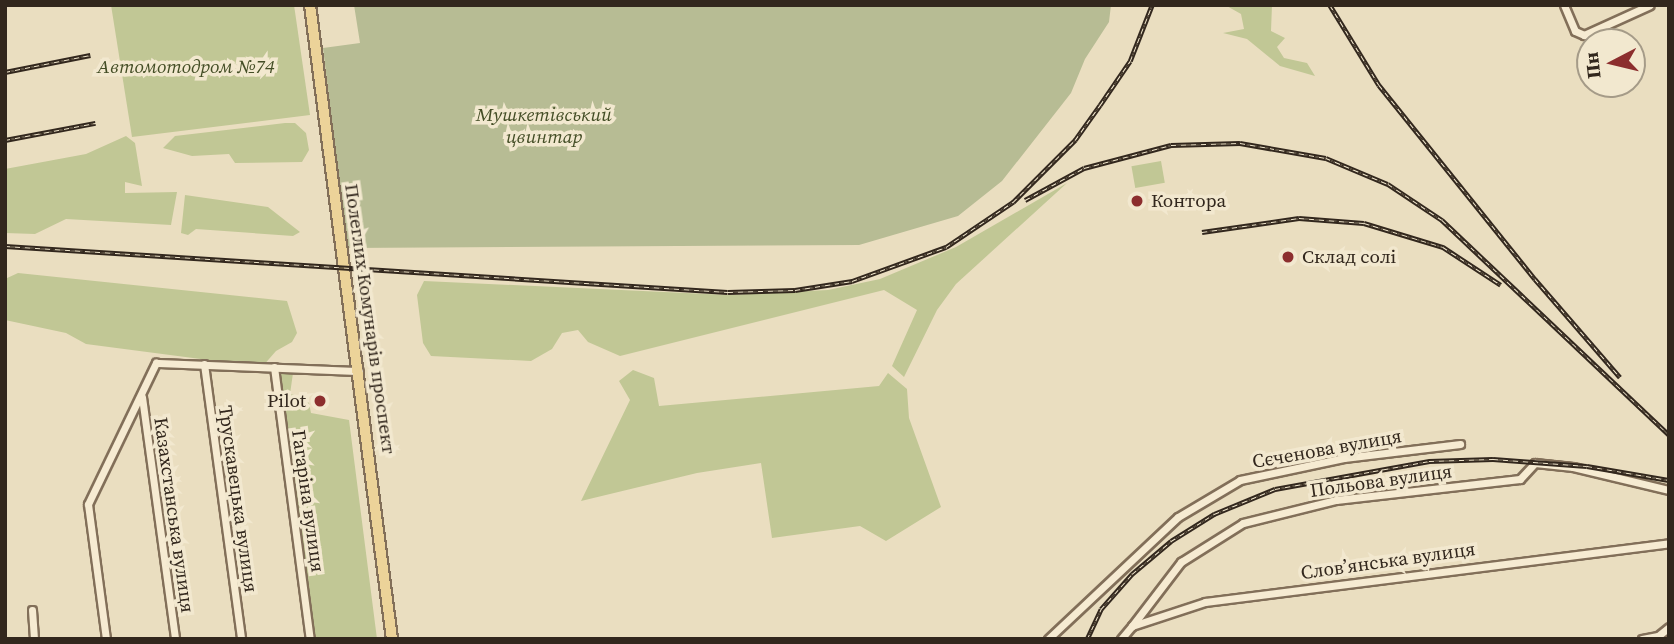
<!DOCTYPE html>
<html>
<head>
<meta charset="utf-8">
<style>
  body { margin:0 }
  #map { position:relative; width:1674px; height:644px; overflow:hidden; background:#eadec0; font-family:"Source Serif 4",serif }
  div>[style] { position:absolute }
  .green>* { inset:0; background:#c1c795; transform-origin:0 0 }
  .cemetery>* { inset:0; background:#b7bc94 }
  .roads { filter:drop-shadow(2px 0 #826f59) drop-shadow(-2px 0 #826f59) drop-shadow(0 2px #826f59) drop-shadow(0 -2px #826f59) }
  .minor>* { height:7px; margin:-3.5px; padding:0 3.5px; transform-origin:3.5px; border-radius:3.5px; background:#f6ebd2 }
  .primary>* { height:10px; margin:-5px; padding:0 5px; transform-origin:5px; border-radius:5px; background:#ecd399 }
  .rail>* { height:4.5px; margin-top:-2.25px; transform-origin:0; background:repeating-linear-gradient(90deg,#f2e8cf 0 5px,#32271d 0 10px); box-sizing:border-box; border-block:2px solid #32271d }
  .dots>* { width:19px; height:19px; translate:-50% -50%; box-sizing:border-box; border:4px solid #f2e8cf; border-radius:50% }
  span { translate:-50% -50%; white-space:nowrap; text-align:center; line-height:1.15; -webkit-text-stroke:7px #f2e8cf; paint-order:stroke }
  .park-label { font-size:19px; color:#434d25; font-style:italic }
  .poi-label { font-size:19px; color:#32271d }
  .left { translate:0 -50%; text-align:left }
  .right { translate:-100% -50%; text-align:right }
  .street-label { font-size:19px; color:#32271d }
  .frame { position:absolute; inset:0; border:7px solid #32271d; pointer-events:none }
  .north { position:absolute; left:1576px; top:28px; width:70px; height:70px; box-sizing:border-box; background:#f2e8cf; border:2px solid #a59b88; border-radius:50%; rotate:263deg; font-size:19px; font-weight:700; line-height:28px; text-align:center; color:#32271d }
  .north::after { content:''; display:block; margin:auto; width:24px; height:32px; background:#8c2e2e; clip-path:polygon(50% 0,100% 100%,50% 72%,0 100%) }
</style>
</head>
<body>
<div id="map">
  <div class="green">
    <div style="clip-path:polygon(111px 5px,294px 5px,310px 115px,132px 137px)"></div>
    <div style="clip-path:polygon(1225px 5px,1272px 5px,1271px 31px,1285px 38px,1277px 47px,1284px 58px,1307px 63px,1315px 76px,1280px 66px,1247px 39px,1223px 33px,1244px 29px,1241px 14px)"></div>
    <div style="clip-path:polygon(285px 123px,295px 123px,306px 133px,309px 150px,302px 162px,235px 163px,229px 154px,192px 156px,163px 148px,175px 136px)"></div>
    <div style="clip-path:polygon(126px 136px,135px 143px,142px 186px,125px 182px,125px 193px,177px 192px,171px 225px,66px 219px,35px 234px,5px 233px,5px 169px,86px 154px)"></div>
    <div style="left:1161px;top:161px;width:22px;height:30px;rotate:80deg"></div>
    <div style="clip-path:polygon(1067px 183px,956px 284px,937px 310px,904px 377px,892px 366px,917px 310px,884px 290px,620px 356px,588px 342px,578px 330px,562px 333px,552px 349px,531px 361px,431px 356px,423px 343px,417px 295px,424px 281px,729px 295px,828px 290px,880px 279px,956px 247px)"></div>
    <div style="clip-path:polygon(185px 195px,268px 207px,300px 232px,293px 236px,196px 229px,188px 235px,181px 233px)"></div>
    <div style="clip-path:polygon(18px 273px,287px 301px,297px 333px,292px 342px,276px 351px,262px 367px,86px 344px,66px 333px,5px 320px,5px 279px)"></div>
    <div style="clip-path:polygon(633px 370px,654px 378px,659px 406px,879px 386px,888px 373px,907px 389px,909px 418px,941px 507px,886px 541px,860px 526px,772px 538px,761px 463px,697px 473px,581px 501px,630px 400px,619px 381px)"></div>
    <div style="clip-path:polygon(284px 372px,293px 373px,290px 394px,308px 398px,311px 413px,349px 420px,377px 639px,313px 639px,277px 375px)"></div>
  </div>
  <div class="cemetery">
    <div style="clip-path:polygon(354px 5px,1111px 5px,1109px 22px,1085px 59px,1071px 93px,1002px 181px,958px 216px,859px 245px,347px 248px,323px 48px,360px 43px)"></div>
  </div>
  <div class="roads">
    <div class="minor">
      <div style="left:1564px;top:5px;width:28px;rotate:67deg"></div>
      <div style="left:1575px;top:31px;width:10px;rotate:24deg"></div>
      <div style="left:1584px;top:35px;width:72px;rotate:-24.4deg"></div>
      <div style="left:204px;top:364px;width:277px;rotate:82.3deg"></div>
      <div style="left:274px;top:367px;width:274px;rotate:82.5deg"></div>
      <div style="left:142px;top:397px;width:244px;rotate:82.2deg"></div>
      <div style="left:32px;top:610px;width:29px;rotate:86deg"></div>
      <div style="left:1132px;top:626px;width:81px;rotate:-52.6deg"></div>
      <div style="left:1181px;top:562px;width:73px;rotate:-32.2deg"></div>
      <div style="left:1243px;top:523px;width:96px;rotate:-13.9deg"></div>
      <div style="left:1336px;top:500px;width:185px;rotate:-6.5deg"></div>
      <div style="left:1520px;top:479px;width:22px;rotate:-47deg"></div>
      <div style="left:1535px;top:463px;width:38px;rotate:6deg"></div>
      <div style="left:1573px;top:467px;width:99px;rotate:13.5deg"></div>
      <div style="left:106px;top:639px;width:136px;rotate:-97.6deg"></div>
      <div style="left:88px;top:504px;width:157px;rotate:-64.3deg"></div>
      <div style="left:156px;top:363px;width:203px;rotate:2.3deg"></div>
      <div style="left:1048px;top:639px;width:178px;rotate:-43.2deg"></div>
      <div style="left:1178px;top:517px;width:72px;rotate:-30.8deg"></div>
      <div style="left:1240px;top:480px;width:106px;rotate:-11.9deg"></div>
      <div style="left:1344px;top:458px;width:117px;rotate:-6.9deg"></div>
      <div style="left:1121px;top:639px;width:17px;rotate:-50deg"></div>
      <div style="left:1132px;top:626px;width:77px;rotate:-18.2deg"></div>
      <div style="left:1205px;top:602px;width:468px;rotate:-7.2deg"></div>
      <div style="left:1642px;top:639px;width:16px;rotate:-11deg"></div>
      <div style="left:1658px;top:636px;width:14px;rotate:-39deg"></div>
    </div>
    <div class="primary">
      <div style="left:310px;top:5px;width:639px;rotate:82.63deg"></div>
    </div>
  </div>
  <div class="rail">
    <div style="left:1330px;top:5px;width:94px;rotate:58.5deg"></div>
    <div style="left:1379px;top:85px;width:249px;rotate:51.2deg"></div>
    <div style="left:1535px;top:279px;width:130px;rotate:49.1deg"></div>
    <div style="left:5px;top:72px;width:87px;rotate:-11.3deg"></div>
    <div style="left:5px;top:140px;width:92px;rotate:-10.7deg"></div>
    <div style="left:1025px;top:200px;width:67px;rotate:-28.5deg"></div>
    <div style="left:1084px;top:168px;width:90px;rotate:-14.8deg"></div>
    <div style="left:1171px;top:145px;width:69px;rotate:-1.7deg"></div>
    <div style="left:1240px;top:143px;width:87px;rotate:9.9deg"></div>
    <div style="left:1326px;top:158px;width:67px;rotate:22.8deg"></div>
    <div style="left:1388px;top:184px;width:65px;rotate:33.7deg"></div>
    <div style="left:1442px;top:220px;width:313px;rotate:43.4deg"></div>
    <div style="left:1202px;top:232px;width:98px;rotate:-8.2deg"></div>
    <div style="left:1299px;top:218px;width:65px;rotate:4.4deg"></div>
    <div style="left:1364px;top:223px;width:83px;rotate:16.9deg"></div>
    <div style="left:1443px;top:247px;width:69px;rotate:33.2deg"></div>
    <div style="left:5px;top:246px;width:724px;rotate:3.64deg"></div>
    <div style="left:728px;top:292px;width:67px;rotate:-1.7deg"></div>
    <div style="left:795px;top:290px;width:58px;rotate:-9deg"></div>
    <div style="left:852px;top:281px;width:100px;rotate:-19.9deg"></div>
    <div style="left:946px;top:247px;width:81px;rotate:-33.9deg"></div>
    <div style="left:1013px;top:202px;width:88px;rotate:-45deg"></div>
    <div style="left:1075px;top:140px;width:43px;rotate:-54.5deg"></div>
    <div style="left:1100px;top:105px;width:53px;rotate:-55.7deg"></div>
    <div style="left:1130px;top:61px;width:60px;rotate:-68.6deg"></div>
    <div style="left:1087px;top:639px;width:33px;rotate:-65deg"></div>
    <div style="left:1101px;top:609px;width:47px;rotate:-48.5deg"></div>
    <div style="left:1132px;top:574px;width:51px;rotate:-40.2deg"></div>
    <div style="left:1171px;top:541px;width:51px;rotate:-32.1deg"></div>
    <div style="left:1214px;top:514px;width:66px;rotate:-22.3deg"></div>
    <div style="left:1275px;top:489px;width:157px;rotate:-10.3deg"></div>
    <div style="left:1429px;top:461px;width:64px;rotate:-1.8deg"></div>
    <div style="left:1493px;top:459px;width:94px;rotate:4.3deg"></div>
    <div style="left:1587px;top:466px;width:83px;rotate:9.7deg"></div>
  </div>
  <div class="dots">
    <div style="left:1137px;top:201px;background:#8c2e2e"></div>
    <div style="left:1288px;top:257px;background:#8c2e2e"></div>
    <div style="left:320px;top:401px;background:#8c2e2e"></div>
  </div>
  <div class="park-label">
    <span style="left:186px;top:67px">Автомотодром №74</span>
    <span style="left:544px;top:126px">Мушкетівський<br>цвинтар</span>
  </div>
  <div class="poi-label">
    <span class="left" style="left:1151px;top:201px">Контора</span>
    <span class="left" style="left:1302px;top:257px">Склад солі</span>
    <span class="right" style="left:306px;top:401px">Pilot</span>
  </div>
  <div class="street-label">
    <span style="left:370px;top:319px;rotate:82deg">Полеглих Комунарів проспект</span>
    <span style="left:1327px;top:449px;rotate:-10deg">Сєченова вулиця</span>
    <span style="left:1381px;top:481px;rotate:-8deg">Польова вулиця</span>
    <span style="left:238px;top:499px;rotate:82deg">Трускавецька вулиця</span>
    <span style="left:308px;top:501px;rotate:82deg">Гагаріна вулиця</span>
    <span style="left:174px;top:515px;rotate:82deg">Казахстанська вулиця</span>
    <span style="left:1388px;top:561px;rotate:-8deg">Слов’янська вулиця</span>
  </div>
  <div class="frame"></div>
  <div class="north">Пн</div>
</div>
</body>
</html>
